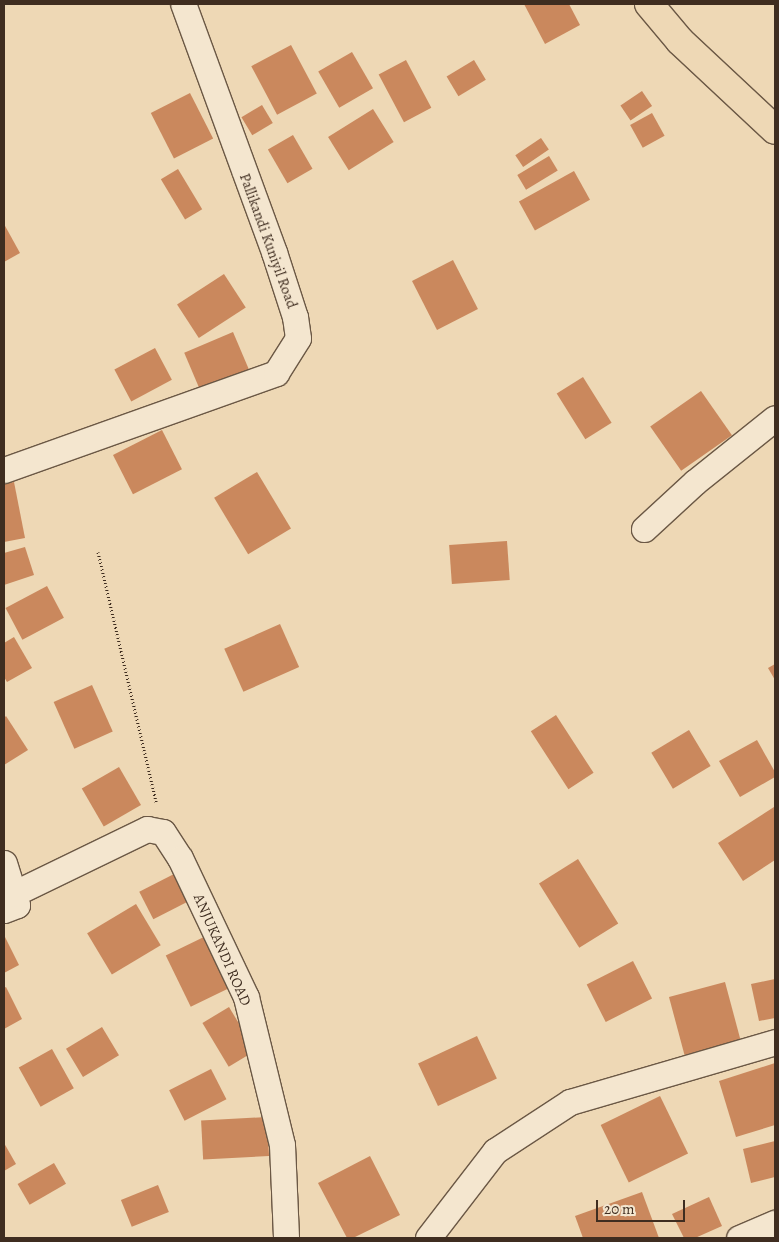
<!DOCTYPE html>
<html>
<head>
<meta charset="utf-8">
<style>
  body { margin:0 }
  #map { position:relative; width:779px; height:1242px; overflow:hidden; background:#eed8b5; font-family:Alegreya,serif }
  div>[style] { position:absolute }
  .building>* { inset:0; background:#ca885d; transform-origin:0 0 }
  .path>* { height:3px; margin-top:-1.5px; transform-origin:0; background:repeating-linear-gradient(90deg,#3f2d20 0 1px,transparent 0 3.5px) }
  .roads { filter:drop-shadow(1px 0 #6b5845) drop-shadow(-1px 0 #6b5845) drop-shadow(0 1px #6b5845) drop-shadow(0 -1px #6b5845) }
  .street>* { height:25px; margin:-12.5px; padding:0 12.5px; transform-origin:12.5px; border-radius:12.5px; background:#f4e6cf }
  .highway>* { height:28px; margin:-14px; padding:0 14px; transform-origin:14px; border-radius:14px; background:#eed8b5 }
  span { translate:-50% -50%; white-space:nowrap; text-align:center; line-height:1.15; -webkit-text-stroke:4.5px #f4e6cf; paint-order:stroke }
  .street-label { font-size:15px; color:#3f2d20 }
  .frame { position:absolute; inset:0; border:5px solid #3f2d20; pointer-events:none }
  .scale { position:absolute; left:596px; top:1200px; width:89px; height:22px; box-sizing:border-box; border:2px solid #3f2d20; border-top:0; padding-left:6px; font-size:15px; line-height:18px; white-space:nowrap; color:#3f2d20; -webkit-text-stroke:4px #f4e6cf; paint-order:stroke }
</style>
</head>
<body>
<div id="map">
  <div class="building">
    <div style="clip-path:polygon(524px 4px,569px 4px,580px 25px,545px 44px)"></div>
    <div style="left:291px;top:45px;width:55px;height:45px;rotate:62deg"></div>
    <div style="left:352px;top:52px;width:42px;height:39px;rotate:60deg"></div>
    <div style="left:406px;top:60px;width:54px;height:31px;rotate:62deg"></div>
    <div style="left:474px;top:60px;width:23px;height:32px;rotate:59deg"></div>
    <div style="left:642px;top:91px;width:18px;height:26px;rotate:56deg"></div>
    <div style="left:190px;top:93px;width:51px;height:44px;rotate:63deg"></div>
    <div style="left:262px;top:105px;width:21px;height:24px;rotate:59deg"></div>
    <div style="left:373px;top:109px;width:39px;height:53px;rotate:58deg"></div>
    <div style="left:652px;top:113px;width:26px;height:25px;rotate:61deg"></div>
    <div style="left:293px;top:135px;width:39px;height:29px;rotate:60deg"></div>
    <div style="left:541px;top:138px;width:14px;height:31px;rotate:56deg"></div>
    <div style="left:549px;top:156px;width:17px;height:37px;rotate:59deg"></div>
    <div style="left:178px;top:169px;width:47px;height:20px;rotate:59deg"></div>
    <div style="left:574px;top:171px;width:33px;height:63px;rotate:61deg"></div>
    <div style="clip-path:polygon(4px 224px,20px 253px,4px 262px)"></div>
    <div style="left:453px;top:260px;width:55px;height:46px;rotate:63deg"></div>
    <div style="left:224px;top:274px;width:40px;height:56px;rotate:57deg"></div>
    <div style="left:233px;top:332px;width:47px;height:53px;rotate:67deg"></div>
    <div style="left:155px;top:348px;width:36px;height:46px;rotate:62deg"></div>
    <div style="left:583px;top:377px;width:54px;height:31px;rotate:58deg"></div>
    <div style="left:701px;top:391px;width:54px;height:62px;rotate:55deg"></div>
    <div style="left:162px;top:430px;width:44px;height:55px;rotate:63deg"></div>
    <div style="left:257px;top:472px;width:66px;height:50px;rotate:59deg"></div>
    <div style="clip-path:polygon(14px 482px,25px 538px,4px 542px,4px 484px)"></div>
    <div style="left:507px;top:541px;width:39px;height:58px;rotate:86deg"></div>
    <div style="clip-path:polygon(25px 547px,34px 575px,4px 585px,4px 553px)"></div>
    <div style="left:47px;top:586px;width:36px;height:47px;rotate:62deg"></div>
    <div style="left:280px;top:624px;width:47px;height:61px;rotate:66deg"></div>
    <div style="clip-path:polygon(14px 637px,32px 668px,7px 682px,4px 677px,4px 643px)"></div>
    <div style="clip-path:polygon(775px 664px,775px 680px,768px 668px)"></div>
    <div style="left:92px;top:685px;width:51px;height:42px;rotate:66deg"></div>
    <div style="left:556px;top:715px;width:69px;height:30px;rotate:57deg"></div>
    <div style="clip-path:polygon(6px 716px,28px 750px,4px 765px,4px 718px)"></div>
    <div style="left:689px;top:730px;width:42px;height:44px;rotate:59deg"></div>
    <div style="clip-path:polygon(757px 740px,775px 772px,775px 777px,740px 797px,719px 761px)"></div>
    <div style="left:119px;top:767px;width:44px;height:43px;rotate:60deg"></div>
    <div style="clip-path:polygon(774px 807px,775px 860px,743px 881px,718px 843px)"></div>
    <div style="left:578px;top:859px;width:76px;height:46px;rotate:58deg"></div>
    <div style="left:174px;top:874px;width:31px;height:39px;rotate:63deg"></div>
    <div style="left:136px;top:904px;width:48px;height:57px;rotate:59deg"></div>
    <div style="clip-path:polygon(4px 935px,19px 965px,4px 973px)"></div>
    <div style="left:208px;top:935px;width:57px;height:47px;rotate:64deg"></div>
    <div style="left:633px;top:961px;width:42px;height:52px;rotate:63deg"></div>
    <div style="clip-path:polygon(775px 979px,775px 1018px,759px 1021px,751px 984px)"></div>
    <div style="left:725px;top:982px;width:60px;height:58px;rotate:75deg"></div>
    <div style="clip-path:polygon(6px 987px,22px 1019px,4px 1029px,4px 988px)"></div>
    <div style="left:229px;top:1007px;width:51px;height:31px;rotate:59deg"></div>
    <div style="left:102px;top:1027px;width:33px;height:42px;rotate:59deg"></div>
    <div style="left:477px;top:1036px;width:47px;height:65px;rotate:65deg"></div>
    <div style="left:52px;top:1049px;width:45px;height:38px;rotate:61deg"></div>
    <div style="clip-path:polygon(775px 1063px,775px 1125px,736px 1137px,719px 1081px)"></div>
    <div style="left:211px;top:1069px;width:34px;height:47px;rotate:63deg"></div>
    <div style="left:660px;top:1096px;width:64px;height:66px;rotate:64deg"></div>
    <div style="left:267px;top:1117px;width:39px;height:66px;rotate:87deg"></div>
    <div style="clip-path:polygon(775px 1141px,775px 1177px,751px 1183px,743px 1149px)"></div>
    <div style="clip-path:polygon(4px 1143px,16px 1164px,4px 1171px)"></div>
    <div style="clip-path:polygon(370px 1156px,400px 1215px,353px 1238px,347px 1238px,318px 1183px)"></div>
    <div style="left:54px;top:1163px;width:24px;height:42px;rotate:60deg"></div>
    <div style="left:158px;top:1185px;width:29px;height:40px;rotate:68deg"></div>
    <div style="clip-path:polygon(642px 1192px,659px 1238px,583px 1238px,575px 1216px)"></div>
    <div style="clip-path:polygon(709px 1197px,722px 1226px,695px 1238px,684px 1238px,672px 1214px)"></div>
  </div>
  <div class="path">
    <div style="left:98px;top:552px;width:257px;rotate:76.9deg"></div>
  </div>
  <div class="roads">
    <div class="street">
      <div style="left:4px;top:470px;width:289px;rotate:-19.6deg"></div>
      <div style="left:276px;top:373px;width:41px;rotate:-57.8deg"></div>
      <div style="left:298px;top:338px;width:21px;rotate:-98deg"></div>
      <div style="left:295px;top:317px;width:68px;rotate:-107.9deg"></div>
      <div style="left:274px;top:252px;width:264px;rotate:-110.1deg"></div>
      <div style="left:644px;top:529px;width:69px;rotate:-42.7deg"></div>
      <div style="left:695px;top:482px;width:102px;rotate:-38.7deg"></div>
      <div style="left:4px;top:863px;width:44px;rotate:72.8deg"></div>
      <div style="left:17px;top:905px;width:14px;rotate:159deg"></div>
      <div style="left:13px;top:894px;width:149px;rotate:-25.9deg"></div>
      <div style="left:147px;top:829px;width:16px;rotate:11deg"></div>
      <div style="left:163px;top:832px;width:31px;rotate:57deg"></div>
      <div style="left:180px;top:858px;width:154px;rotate:64.6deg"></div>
      <div style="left:246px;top:997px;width:152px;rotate:76.3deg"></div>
      <div style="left:282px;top:1145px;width:93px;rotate:87.5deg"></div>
      <div style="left:428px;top:1238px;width:110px;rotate:-52.4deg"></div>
      <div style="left:495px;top:1151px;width:90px;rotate:-33.2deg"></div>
      <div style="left:570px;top:1102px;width:214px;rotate:-16.3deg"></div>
      <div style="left:739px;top:1238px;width:39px;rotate:-23deg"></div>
    </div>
    <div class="highway">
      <div style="left:649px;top:4px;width:48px;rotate:50deg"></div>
      <div style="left:680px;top:41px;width:130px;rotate:43.1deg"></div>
    </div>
  </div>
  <div class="street-label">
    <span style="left:268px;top:241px;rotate:70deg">Pallikandi Kuniyil Road</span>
    <span style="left:222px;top:950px;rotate:66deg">ANJUKANDI ROAD</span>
  </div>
  <div class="frame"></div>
  <div class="scale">20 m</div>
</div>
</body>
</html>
